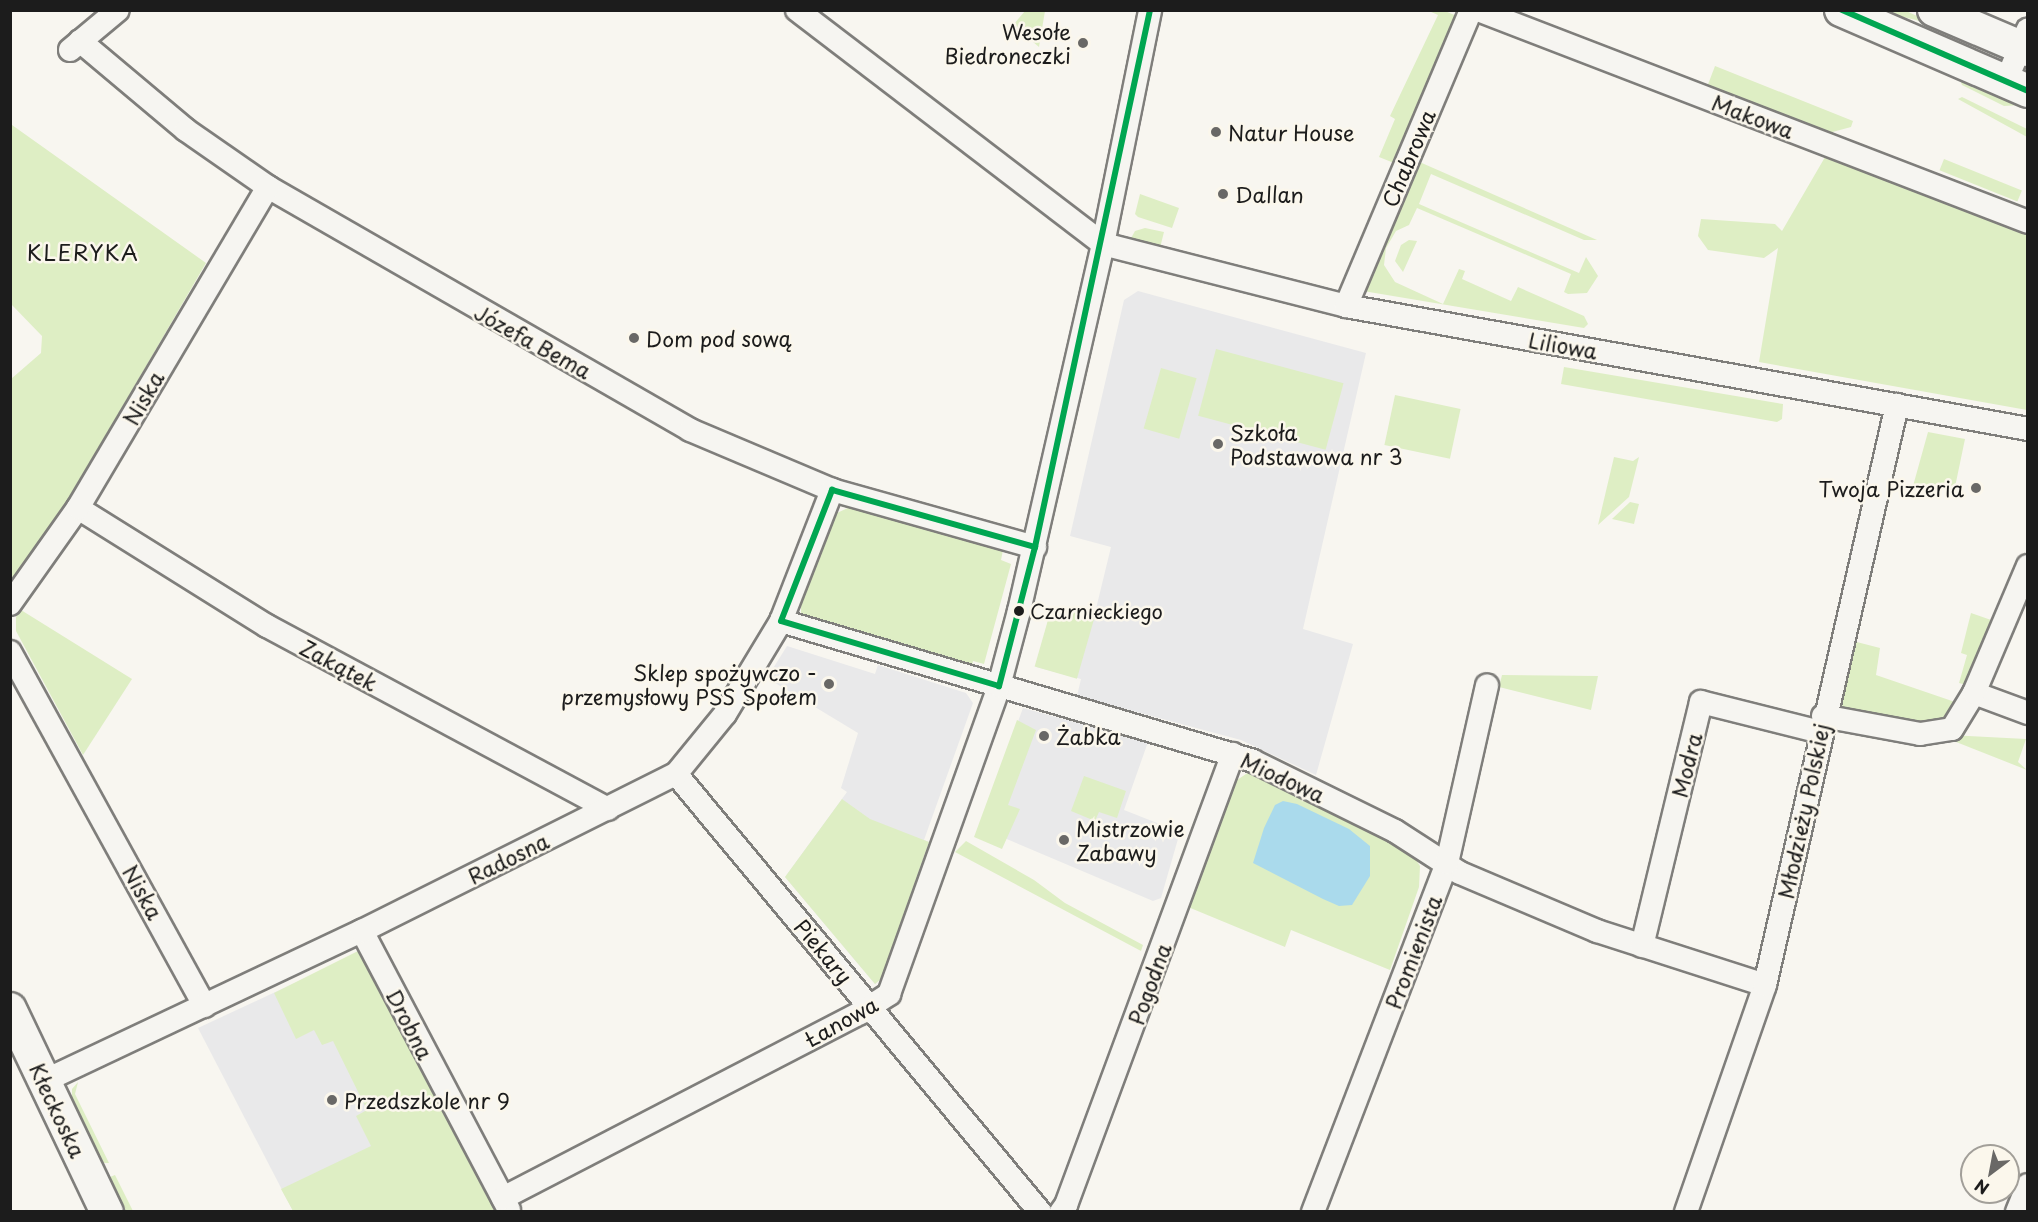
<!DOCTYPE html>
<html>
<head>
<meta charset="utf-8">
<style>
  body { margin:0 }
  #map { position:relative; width:2038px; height:1222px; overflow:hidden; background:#f8f6f0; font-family:"Playpen Sans",sans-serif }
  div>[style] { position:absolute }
  .built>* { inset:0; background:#e9e9ea }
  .green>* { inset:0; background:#deeec4; transform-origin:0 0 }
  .water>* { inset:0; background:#aadaec }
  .roads { filter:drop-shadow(2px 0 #7f7e7b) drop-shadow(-2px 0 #7f7e7b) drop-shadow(0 2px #7f7e7b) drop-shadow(0 -2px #7f7e7b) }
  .minor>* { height:22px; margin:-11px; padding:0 11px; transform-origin:11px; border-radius:11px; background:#f6f5f1 }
  .secondary>* { height:32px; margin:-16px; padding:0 16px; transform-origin:16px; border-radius:16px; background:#f6f5f1 }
  .bus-1>* { height:6px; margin:-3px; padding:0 3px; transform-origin:3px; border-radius:3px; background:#00a651 }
  .dots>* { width:16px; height:16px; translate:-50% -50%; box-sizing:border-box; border:3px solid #fbf7ec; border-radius:50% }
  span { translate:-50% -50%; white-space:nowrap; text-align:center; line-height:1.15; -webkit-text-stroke:5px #fbf7ec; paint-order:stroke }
  .bus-label { font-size:20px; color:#1c1c1c }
  .left { translate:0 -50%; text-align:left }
  .poi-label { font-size:21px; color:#1c1c1c }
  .right { translate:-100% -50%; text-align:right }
  .street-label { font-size:21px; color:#1c1c1c }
  .neighbourhood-label { font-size:22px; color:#1c1c1c; letter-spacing:1.5px }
  .frame { position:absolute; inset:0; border:12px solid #1c1c1c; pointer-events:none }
  .north { position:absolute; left:1960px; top:1144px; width:60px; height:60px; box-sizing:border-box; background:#fbf7ec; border:2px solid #a29f99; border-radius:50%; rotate:212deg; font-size:16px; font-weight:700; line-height:24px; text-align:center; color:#1c1c1c }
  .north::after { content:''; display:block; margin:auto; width:21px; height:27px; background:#696866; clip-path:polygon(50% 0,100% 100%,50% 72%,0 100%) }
</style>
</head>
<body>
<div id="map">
  <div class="built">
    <div style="clip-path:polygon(1138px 291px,1366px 353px,1303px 629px,1353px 644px,1316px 775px,1241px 740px,1077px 696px,1081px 679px,1036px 667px,1052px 606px,1094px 617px,1111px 547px,1070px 536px,1124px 300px)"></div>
    <div style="clip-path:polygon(787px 646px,875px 674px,878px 665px,966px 693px,973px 703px,924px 840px,929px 842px,881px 979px,875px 984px,785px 877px,847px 792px,841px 788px,858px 733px,767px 678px)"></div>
    <div style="clip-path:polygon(1023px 708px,1148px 742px,1124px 810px,1180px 832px,1161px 898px,1153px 901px,983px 829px,980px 824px)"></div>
    <div style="clip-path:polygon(316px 973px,465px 1172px,293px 1211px,198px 1028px)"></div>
  </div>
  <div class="green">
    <div style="clip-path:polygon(1025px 11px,1045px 11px,1039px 47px,1013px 25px)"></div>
    <div style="clip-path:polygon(1429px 11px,1445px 11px,1459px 17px,1399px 165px,1379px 157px,1395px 119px,1390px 116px,1438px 15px)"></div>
    <div style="clip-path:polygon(1878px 11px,1906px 11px,1997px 52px,1916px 20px)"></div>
    <div style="clip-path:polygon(1715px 66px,1853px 121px,1851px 127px,1825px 134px,1707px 87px)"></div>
    <div style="clip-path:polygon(1958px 75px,2020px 105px,2004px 106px,1962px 85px)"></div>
    <div style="clip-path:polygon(1962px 97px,2027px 129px,2027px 137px,1958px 99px)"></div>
    <div style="clip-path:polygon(12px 125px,206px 263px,70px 497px,11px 586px,11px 379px,41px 353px,42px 336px,11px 304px)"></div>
    <div style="clip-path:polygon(1828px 152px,2027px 231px,2027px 410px,1759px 362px,1778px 248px,1764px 258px,1708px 250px,1698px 236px,1701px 219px,1775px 224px,1782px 231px)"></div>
    <div style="left:1944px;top:159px;width:84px;height:12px;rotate:22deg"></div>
    <div style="clip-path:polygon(1415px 160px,1597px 240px,1584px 240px,1431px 174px,1419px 204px,1579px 273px,1586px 257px,1598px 276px,1587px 293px,1568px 294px,1564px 292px,1571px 274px,1417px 208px,1409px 225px,1396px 231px,1386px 248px,1384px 265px,1395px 282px,1443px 304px,1459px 269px,1465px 271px,1462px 279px,1511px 301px,1518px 287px,1584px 316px,1588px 324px,1584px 328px,1363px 291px)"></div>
    <div style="clip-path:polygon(1140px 194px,1179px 208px,1172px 228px,1138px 217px,1135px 214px)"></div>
    <div style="clip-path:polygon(1145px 228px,1164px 232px,1160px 248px,1130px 240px,1135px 231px)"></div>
    <div style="clip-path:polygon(1409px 240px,1417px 241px,1403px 272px,1395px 261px,1401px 245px)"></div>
    <div style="left:1216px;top:349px;width:132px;height:69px;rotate:15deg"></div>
    <div style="clip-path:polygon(1564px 367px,1783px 404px,1782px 419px,1777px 422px,1561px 384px)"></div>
    <div style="left:1161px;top:368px;width:37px;height:63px;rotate:16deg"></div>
    <div style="left:1395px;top:395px;width:67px;height:51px;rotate:12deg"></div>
    <div style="clip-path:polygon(1928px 432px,1965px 439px,1955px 487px,1941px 483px,1939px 492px,1913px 486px)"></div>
    <div style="clip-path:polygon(1614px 457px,1633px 461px,1639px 457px,1629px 497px,1598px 525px)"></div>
    <div style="clip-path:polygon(1630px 502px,1639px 504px,1634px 524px,1612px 519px)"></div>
    <div style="clip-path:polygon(852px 506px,1003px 550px,1001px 560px,1011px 564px,984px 664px,973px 661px,972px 666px,801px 615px,801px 597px,831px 522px,837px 513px)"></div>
    <div style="left:1052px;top:606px;width:44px;height:63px;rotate:16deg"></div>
    <div style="clip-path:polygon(21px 610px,132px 679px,83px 755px,16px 631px,16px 617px)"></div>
    <div style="clip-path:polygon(1971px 613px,1994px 621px,1970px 686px,1959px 683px,1967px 655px,1961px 653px)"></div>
    <div style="clip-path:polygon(1849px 640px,1880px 648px,1876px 675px,1955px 702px,1958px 715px,1924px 726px,1841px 707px,1836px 699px)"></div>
    <div style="clip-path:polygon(1502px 675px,1598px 676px,1591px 710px,1499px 687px)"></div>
    <div style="clip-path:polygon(1017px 720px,1036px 730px,1008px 805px,1020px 809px,1002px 849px,974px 837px)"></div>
    <div style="clip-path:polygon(1949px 735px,2026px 739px,2018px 762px,2027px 770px,1946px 738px)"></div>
    <div style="clip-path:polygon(1252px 770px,1405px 847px,1413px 855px,1420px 866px,1419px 887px,1390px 970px,1291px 930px,1285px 947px,1188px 907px,1237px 780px)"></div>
    <div style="clip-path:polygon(1084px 776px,1126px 791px,1117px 818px,1099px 812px,1095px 821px,1071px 811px)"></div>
    <div style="clip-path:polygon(842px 799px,870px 819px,929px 842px,881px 979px,875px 984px,785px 877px)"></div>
    <div style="clip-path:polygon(966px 841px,1034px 880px,1065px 903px,1143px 945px,1141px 951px,955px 852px)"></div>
    <div style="clip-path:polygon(360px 950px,498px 1211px,293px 1211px,281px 1189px,371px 1146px,356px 1116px,367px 1110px,333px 1041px,322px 1045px,314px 1030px,296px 1039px,274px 993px)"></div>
    <div style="clip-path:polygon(78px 1082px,75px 1094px,109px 1163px,104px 1163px,96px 1152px,72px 1099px,72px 1089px)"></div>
    <div style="clip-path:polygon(115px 1175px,133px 1211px,126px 1211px,110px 1177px)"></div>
  </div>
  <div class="water">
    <div style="clip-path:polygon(1283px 801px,1297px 804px,1349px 829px,1370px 846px,1370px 876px,1352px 905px,1339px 906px,1323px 899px,1253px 863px,1264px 828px,1275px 805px)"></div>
  </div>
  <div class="roads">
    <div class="minor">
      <div style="left:797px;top:10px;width:385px;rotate:37.4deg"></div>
      <div style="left:1103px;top:244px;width:251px;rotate:14.3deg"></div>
      <div style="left:1346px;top:306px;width:693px;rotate:10.22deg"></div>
      <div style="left:1478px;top:10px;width:589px;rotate:21.08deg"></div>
      <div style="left:80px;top:41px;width:138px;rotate:40deg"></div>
      <div style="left:186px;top:130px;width:100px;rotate:34.8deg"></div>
      <div style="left:268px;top:187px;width:487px;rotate:29.9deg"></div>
      <div style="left:690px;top:430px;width:154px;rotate:22.9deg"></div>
      <div style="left:832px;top:490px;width:211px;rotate:15.7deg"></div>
      <div style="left:70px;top:50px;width:62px;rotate:-39.8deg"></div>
      <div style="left:2006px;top:81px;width:56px;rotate:-67.1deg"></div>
      <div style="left:1346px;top:306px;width:321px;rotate:-67.1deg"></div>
      <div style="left:78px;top:508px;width:223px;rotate:32deg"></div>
      <div style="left:267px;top:626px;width:387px;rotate:28.2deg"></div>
      <div style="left:10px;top:604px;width:118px;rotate:-54.7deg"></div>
      <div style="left:78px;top:508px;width:373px;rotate:-59.4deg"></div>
      <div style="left:781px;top:621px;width:492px;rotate:16.5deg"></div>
      <div style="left:1253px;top:761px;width:158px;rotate:26.2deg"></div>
      <div style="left:1395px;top:831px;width:77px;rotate:32.9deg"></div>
      <div style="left:1460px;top:873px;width:149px;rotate:22.9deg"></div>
      <div style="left:1597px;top:931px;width:176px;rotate:17.8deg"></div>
      <div style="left:10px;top:652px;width:404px;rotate:61.2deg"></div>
      <div style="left:1974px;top:693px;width:58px;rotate:20.3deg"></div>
      <div style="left:1823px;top:716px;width:99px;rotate:10.5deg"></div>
      <div style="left:1920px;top:734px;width:32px;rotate:-9deg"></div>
      <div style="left:1952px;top:729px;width:42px;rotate:-58.6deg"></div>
      <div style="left:1974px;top:693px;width:138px;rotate:-67deg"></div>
      <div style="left:676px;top:774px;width:570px;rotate:50.27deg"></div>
      <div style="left:362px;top:931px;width:315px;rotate:62.2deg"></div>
      <div style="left:1642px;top:946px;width:251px;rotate:-76.4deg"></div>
      <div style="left:1701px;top:702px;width:123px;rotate:14.1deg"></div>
      <div style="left:44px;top:1081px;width:352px;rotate:-25.3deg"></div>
      <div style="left:362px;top:931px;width:351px;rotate:-26.6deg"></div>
      <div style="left:676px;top:774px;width:77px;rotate:-50.8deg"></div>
      <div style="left:725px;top:714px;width:109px;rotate:-58.9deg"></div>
      <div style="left:781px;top:621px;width:141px;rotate:-68.7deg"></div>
      <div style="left:503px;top:1198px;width:402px;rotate:-27.4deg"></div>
      <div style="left:860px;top:1013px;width:35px;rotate:-33deg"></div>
      <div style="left:889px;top:994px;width:327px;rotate:-70.3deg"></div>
      <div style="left:999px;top:686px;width:78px;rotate:-75.1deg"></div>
      <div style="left:1019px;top:611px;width:376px;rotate:-77.1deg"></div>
      <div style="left:1103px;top:244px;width:239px;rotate:-78.6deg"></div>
      <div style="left:1061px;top:1212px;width:9px;rotate:-54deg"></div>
      <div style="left:1066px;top:1205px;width:481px;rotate:-69.7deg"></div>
      <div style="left:1313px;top:1212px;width:374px;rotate:-69deg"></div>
      <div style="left:1447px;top:863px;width:182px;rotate:-77.3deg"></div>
      <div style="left:1686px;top:1212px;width:240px;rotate:-70.8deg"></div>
      <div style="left:1765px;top:985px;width:595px;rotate:-77.18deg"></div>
      <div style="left:2017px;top:1212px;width:29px;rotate:-68deg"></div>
    </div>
    <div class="secondary">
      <div style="left:1841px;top:10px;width:204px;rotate:23.4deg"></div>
      <div style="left:1934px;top:10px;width:102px;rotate:23.1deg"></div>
      <div style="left:10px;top:1009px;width:225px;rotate:64.5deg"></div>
    </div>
  </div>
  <div class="bus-1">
    <div style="left:1842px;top:10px;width:203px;rotate:23.5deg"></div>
    <div style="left:832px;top:490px;width:211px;rotate:15.7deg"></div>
    <div style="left:1035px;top:547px;width:144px;rotate:104.5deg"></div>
    <div style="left:999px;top:686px;width:227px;rotate:-163.4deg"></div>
    <div style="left:781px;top:621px;width:141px;rotate:-68.7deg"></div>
    <div style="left:1035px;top:547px;width:549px;rotate:-77.91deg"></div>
  </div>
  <div class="dots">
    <div style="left:1083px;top:43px;background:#696866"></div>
    <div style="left:1216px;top:132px;background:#696866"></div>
    <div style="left:1223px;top:194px;background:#696866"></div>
    <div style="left:634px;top:338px;background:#696866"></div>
    <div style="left:1218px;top:444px;background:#696866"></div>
    <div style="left:1976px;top:488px;background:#696866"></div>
    <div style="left:1019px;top:611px;background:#1c1c1c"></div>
    <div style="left:829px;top:684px;background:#696866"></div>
    <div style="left:1044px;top:736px;background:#696866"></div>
    <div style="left:1064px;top:840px;background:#696866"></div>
    <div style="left:332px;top:1100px;background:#696866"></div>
  </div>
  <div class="bus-label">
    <span class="left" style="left:1030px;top:611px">Czarnieckiego</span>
  </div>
  <div class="poi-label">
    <span class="right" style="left:1071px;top:43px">Wesołe<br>Biedroneczki</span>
    <span class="left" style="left:1228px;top:132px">Natur House</span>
    <span class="left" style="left:1235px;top:194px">Dallan</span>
    <span class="left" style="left:646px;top:338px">Dom pod sową</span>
    <span class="left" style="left:1230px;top:444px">Szkoła<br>Podstawowa nr 3</span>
    <span class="right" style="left:1964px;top:488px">Twoja Pizzeria</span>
    <span class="right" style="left:817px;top:684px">Sklep spożywczo -<br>przemysłowy PSS Społem</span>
    <span class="left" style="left:1056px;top:736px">Żabka</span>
    <span class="left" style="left:1076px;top:840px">Mistrzowie<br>Zabawy</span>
    <span class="left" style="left:344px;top:1100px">Przedszkole nr 9</span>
  </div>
  <div class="street-label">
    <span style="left:1753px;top:116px;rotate:21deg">Makowa</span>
    <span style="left:1408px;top:158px;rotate:-67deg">Chabrowa</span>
    <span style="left:533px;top:341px;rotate:29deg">Józefa Bema</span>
    <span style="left:1563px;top:345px;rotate:10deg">Liliowa</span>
    <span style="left:143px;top:398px;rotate:-60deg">Niska</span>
    <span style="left:339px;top:665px;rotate:28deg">Zakątek</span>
    <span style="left:1686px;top:765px;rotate:-76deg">Modra</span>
    <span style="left:1283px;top:777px;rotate:25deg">Miodowa</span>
    <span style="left:1803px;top:811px;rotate:-78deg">Młodzieży Polskiej</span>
    <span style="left:508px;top:858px;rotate:-26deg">Radosna</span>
    <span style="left:143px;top:892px;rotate:61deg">Niska</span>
    <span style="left:824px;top:951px;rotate:50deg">Piekary</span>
    <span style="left:1413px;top:952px;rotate:-69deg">Promienista</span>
    <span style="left:1149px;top:984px;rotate:-70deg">Pogodna</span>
    <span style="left:841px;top:1021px;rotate:-29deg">Łanowa</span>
    <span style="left:410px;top:1024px;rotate:63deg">Drobna</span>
    <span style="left:58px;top:1110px;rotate:65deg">Kłeckoska</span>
  </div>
  <div class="neighbourhood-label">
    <span style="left:83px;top:252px">KLERYKA</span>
  </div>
  <div class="frame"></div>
  <div class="north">N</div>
</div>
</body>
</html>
